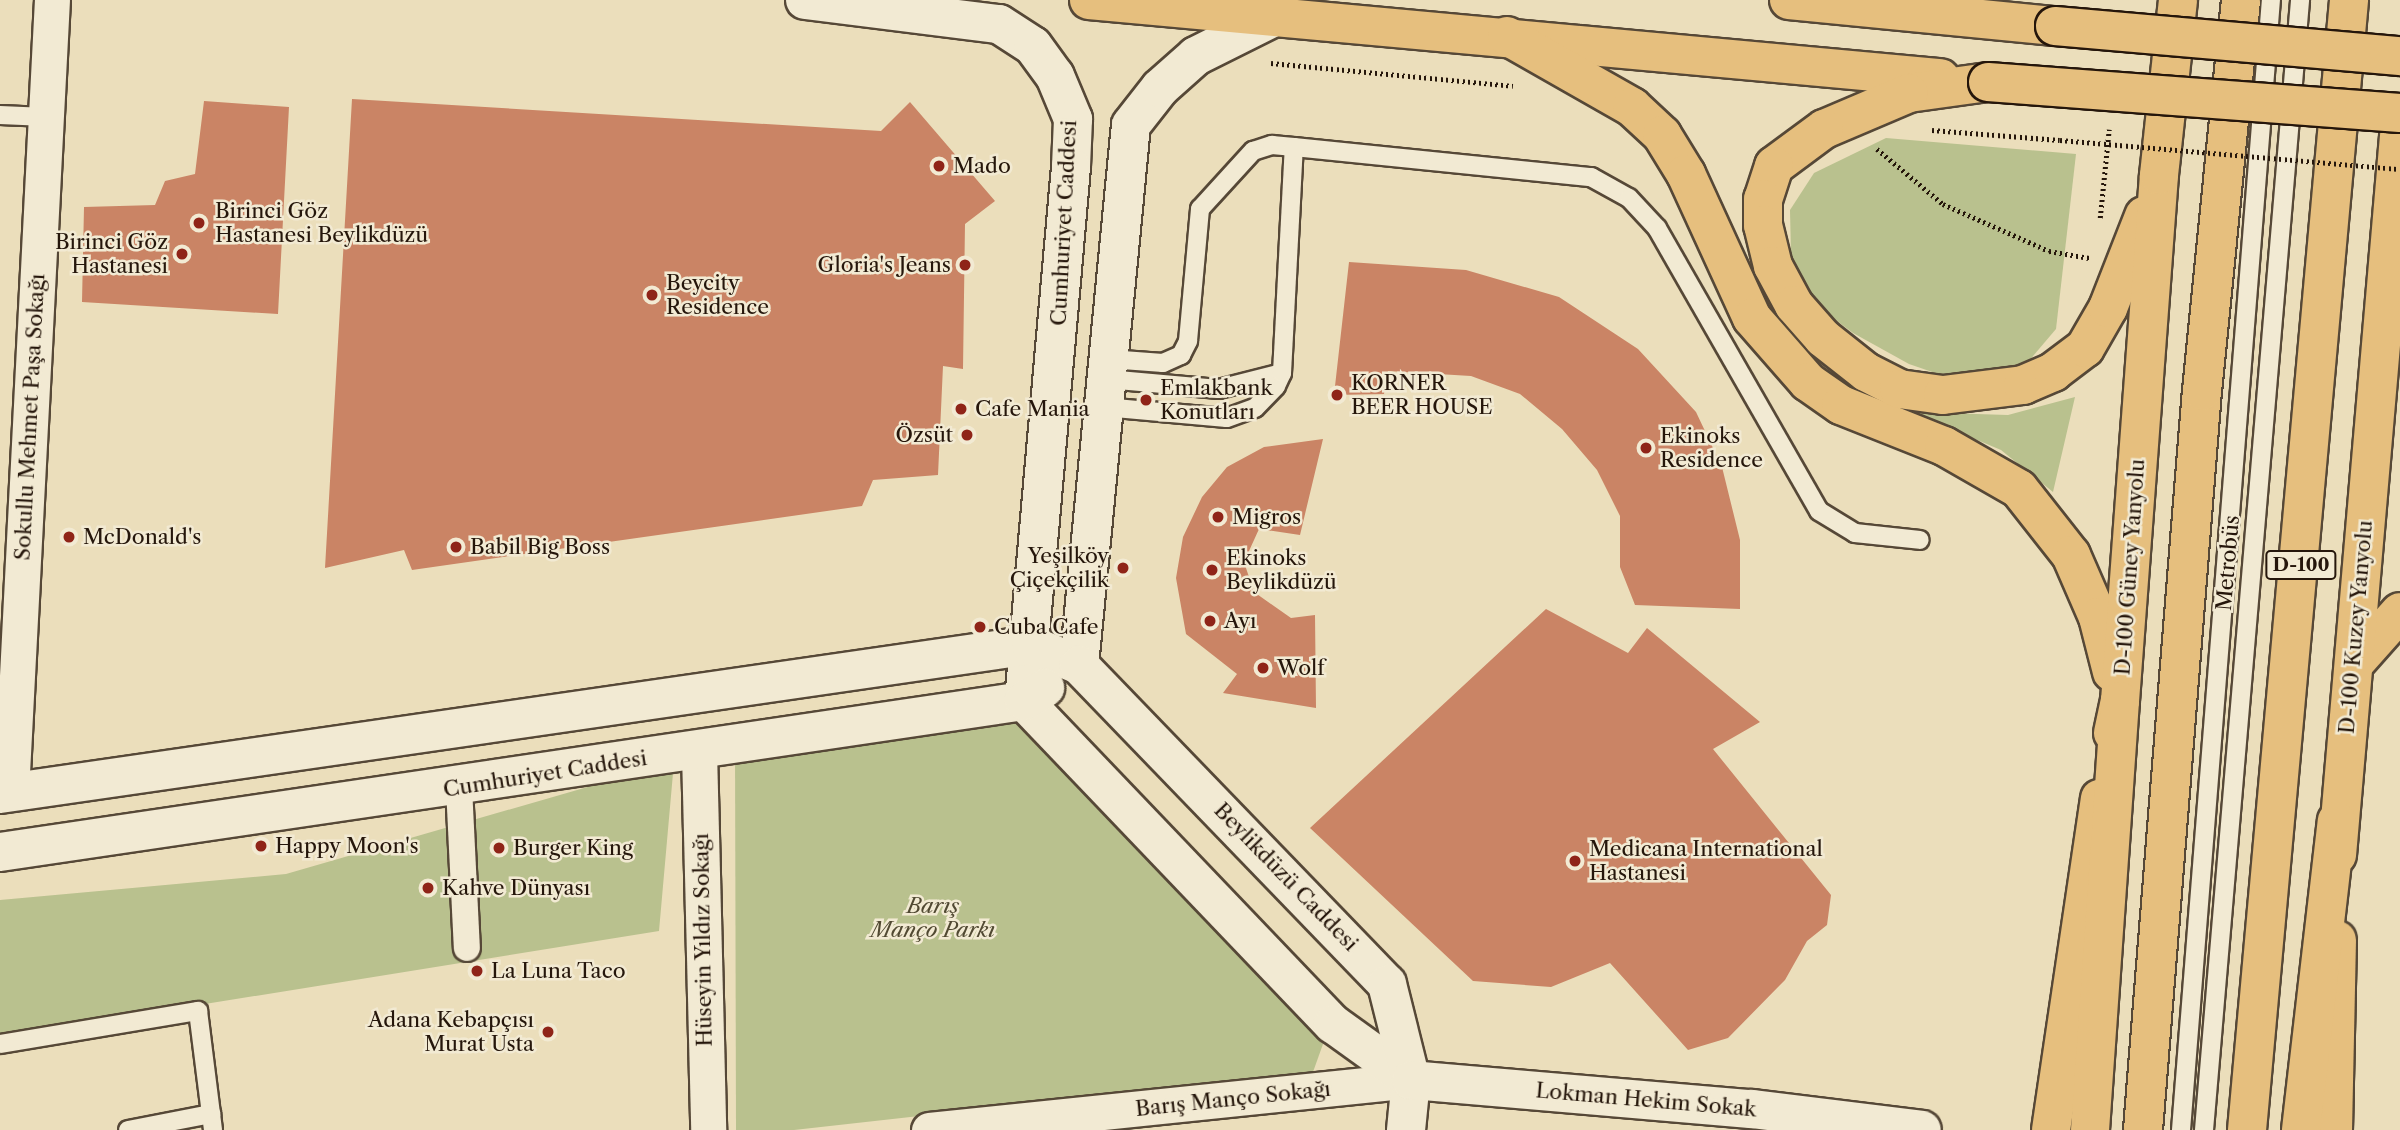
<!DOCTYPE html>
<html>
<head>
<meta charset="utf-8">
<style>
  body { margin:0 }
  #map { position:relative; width:2400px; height:1130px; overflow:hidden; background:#ebdebb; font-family:"Libre Caslon Text",serif }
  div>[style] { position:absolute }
  .green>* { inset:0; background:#b9c18e }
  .building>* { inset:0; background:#ca8465 }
  .path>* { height:4.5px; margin-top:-2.25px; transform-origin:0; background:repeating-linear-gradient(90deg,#25160b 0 2px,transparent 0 5.5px) }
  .roads { filter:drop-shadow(2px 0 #564837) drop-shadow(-2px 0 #564837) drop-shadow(0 2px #564837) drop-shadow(0 -2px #564837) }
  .service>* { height:18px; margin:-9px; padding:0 9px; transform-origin:9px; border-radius:9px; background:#f2ead3 }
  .pedestrian>* { height:26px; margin:-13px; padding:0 13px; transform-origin:13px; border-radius:13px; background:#f2ead3 }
  .minor>* { height:35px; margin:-17.5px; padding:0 17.5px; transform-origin:17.5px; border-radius:17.5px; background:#f2ead3 }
  .tertiary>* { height:38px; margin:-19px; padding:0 19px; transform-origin:19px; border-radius:19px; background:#f2ead3 }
  .secondary>* { height:38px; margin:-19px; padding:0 19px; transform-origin:19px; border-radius:19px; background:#f2ead3 }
  .primary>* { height:38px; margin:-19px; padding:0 19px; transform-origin:19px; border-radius:19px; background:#e6bf7e }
  .trunk>* { height:38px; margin:-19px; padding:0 19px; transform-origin:19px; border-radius:19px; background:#e6bf7e }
  .path-bridge>* { height:4.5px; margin-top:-2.25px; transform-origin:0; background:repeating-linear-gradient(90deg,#25160b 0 2px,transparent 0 5.5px) }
  .bridges { filter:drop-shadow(2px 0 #25160b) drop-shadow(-2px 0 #25160b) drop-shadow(0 2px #25160b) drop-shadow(0 -2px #25160b) }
  .primary-bridge>* { height:38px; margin:-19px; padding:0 19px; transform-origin:19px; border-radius:19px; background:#e6bf7e }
  .dots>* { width:19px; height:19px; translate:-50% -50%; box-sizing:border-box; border:4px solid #f2ead3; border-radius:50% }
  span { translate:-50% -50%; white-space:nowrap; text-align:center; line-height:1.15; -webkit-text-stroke:5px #f2ead3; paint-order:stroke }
  .shield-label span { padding:2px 5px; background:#f2ead3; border:2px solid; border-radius:5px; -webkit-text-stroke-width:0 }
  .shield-label { font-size:19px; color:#25160b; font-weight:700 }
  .poi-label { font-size:21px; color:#25160b }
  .left { translate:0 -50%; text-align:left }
  .right { translate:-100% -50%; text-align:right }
  .street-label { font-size:21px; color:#25160b }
  .park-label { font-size:21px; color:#514932; font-style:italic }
</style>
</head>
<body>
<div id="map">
  <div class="green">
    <div style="clip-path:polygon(1886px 138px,2076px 154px,2056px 329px,2028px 362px,1979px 373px,1938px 374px,1909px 364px,1853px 333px,1817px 306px,1791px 255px,1790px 210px,1814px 173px)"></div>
    <div style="clip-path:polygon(2075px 397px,2053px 492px,2001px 450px,1911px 412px,2008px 415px)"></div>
    <div style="clip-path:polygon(1021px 713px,1323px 1044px,1313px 1072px,794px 1130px,736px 1130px,735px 742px)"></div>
    <div style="clip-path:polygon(674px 762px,659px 931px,0 1037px,0 900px,286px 874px)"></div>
  </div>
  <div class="building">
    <div style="clip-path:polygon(352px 99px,881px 131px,910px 102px,995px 201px,965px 224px,963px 369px,943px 366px,938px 475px,873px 480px,862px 506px,412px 570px,404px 550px,325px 568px)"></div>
    <div style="clip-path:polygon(204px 101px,289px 107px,278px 314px,82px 302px,84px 207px,155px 205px,165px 181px,195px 174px)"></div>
    <div style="clip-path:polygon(1349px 262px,1466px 270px,1559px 297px,1638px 349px,1696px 412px,1722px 467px,1740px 540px,1740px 609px,1635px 605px,1620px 567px,1620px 516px,1597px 470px,1562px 429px,1520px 394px,1471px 376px,1388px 371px,1384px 394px,1334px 395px)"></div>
    <div style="clip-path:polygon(1323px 439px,1300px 535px,1259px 529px,1244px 562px,1254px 592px,1291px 618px,1315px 615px,1316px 708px,1223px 693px,1237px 674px,1186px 634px,1176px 578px,1183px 537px,1202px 497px,1227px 467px,1264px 447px)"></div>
    <div style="clip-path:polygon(1546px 609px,1628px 653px,1647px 628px,1760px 722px,1713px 749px,1831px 895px,1827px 925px,1807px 941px,1785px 980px,1728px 1038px,1688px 1050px,1610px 963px,1551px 987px,1473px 981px,1310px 828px)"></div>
  </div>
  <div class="path">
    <div style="left:1271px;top:63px;width:243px;rotate:5.4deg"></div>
    <div style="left:1932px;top:130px;width:128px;rotate:4.5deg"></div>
    <div style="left:1877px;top:149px;width:86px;rotate:39.8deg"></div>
    <div style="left:1943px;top:204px;width:116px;rotate:23.9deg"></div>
    <div style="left:2049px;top:251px;width:41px;rotate:9.9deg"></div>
    <div style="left:2100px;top:218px;width:89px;rotate:-84.2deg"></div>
  </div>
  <div class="roads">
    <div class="service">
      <div style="left:0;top:115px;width:46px;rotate:2.5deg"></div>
      <div style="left:1109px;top:359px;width:54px;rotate:4.2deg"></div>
      <div style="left:1163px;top:363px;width:20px;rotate:-24deg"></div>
      <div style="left:1181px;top:355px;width:16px;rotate:-63deg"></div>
      <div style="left:1188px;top:341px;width:133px;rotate:-84.8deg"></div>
      <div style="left:1200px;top:209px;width:79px;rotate:-47.6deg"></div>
      <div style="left:1253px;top:151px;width:20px;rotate:-18deg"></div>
      <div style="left:1272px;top:145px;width:22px;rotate:5deg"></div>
      <div style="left:1107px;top:379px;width:112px;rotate:5.1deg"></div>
      <div style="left:1219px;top:389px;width:65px;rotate:-14.3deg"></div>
      <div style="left:1104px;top:407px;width:123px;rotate:5.1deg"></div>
      <div style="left:1227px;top:418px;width:30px;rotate:-20deg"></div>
      <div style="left:1255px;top:408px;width:30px;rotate:-46deg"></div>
      <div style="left:1276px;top:386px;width:14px;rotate:-65deg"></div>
      <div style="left:1282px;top:373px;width:226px;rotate:-87deg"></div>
      <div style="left:1294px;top:147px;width:299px;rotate:5.8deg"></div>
      <div style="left:1591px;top:177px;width:43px;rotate:28.9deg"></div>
      <div style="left:1629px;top:198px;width:41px;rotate:47deg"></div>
      <div style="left:1657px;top:228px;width:326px;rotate:60.2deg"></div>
      <div style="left:1819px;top:511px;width:42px;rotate:31.4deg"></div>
      <div style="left:1855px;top:533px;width:65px;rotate:6.1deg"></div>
      <div style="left:0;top:1044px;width:201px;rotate:-9.5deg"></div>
      <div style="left:198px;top:1011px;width:120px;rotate:82.8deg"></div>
      <div style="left:128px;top:1130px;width:85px;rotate:-10.9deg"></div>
      <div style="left:2181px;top:1130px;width:1134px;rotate:-85.45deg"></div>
      <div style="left:2204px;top:1130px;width:1134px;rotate:-85.14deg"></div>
    </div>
    <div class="pedestrian">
      <div style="left:459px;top:787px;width:161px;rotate:87.2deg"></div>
    </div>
    <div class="minor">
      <div style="left:699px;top:751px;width:379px;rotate:88.6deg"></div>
      <div style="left:11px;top:792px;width:793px;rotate:-87.04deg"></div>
      <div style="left:929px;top:1130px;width:485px;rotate:-5.9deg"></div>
    </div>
    <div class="tertiary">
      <div style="left:1406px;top:1130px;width:50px;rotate:-84.3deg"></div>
    </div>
    <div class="secondary">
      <div style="left:805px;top:0;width:195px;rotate:7.1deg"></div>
      <div style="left:999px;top:24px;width:40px;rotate:32.9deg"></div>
      <div style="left:1033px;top:46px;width:37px;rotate:54deg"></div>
      <div style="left:1055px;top:76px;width:47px;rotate:67.3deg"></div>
      <div style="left:1073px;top:119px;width:48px;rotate:92.4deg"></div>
      <div style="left:1071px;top:167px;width:536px;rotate:95.03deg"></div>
      <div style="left:1024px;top:701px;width:447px;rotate:46.3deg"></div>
      <div style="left:1333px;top:1024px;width:96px;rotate:35.7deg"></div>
      <div style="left:1079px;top:665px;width:542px;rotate:-84.5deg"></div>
      <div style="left:1131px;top:125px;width:47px;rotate:-51.9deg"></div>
      <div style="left:1160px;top:88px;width:48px;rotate:-41.6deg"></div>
      <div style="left:1196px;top:56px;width:89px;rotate:-26.6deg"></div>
      <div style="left:0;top:794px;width:1042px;rotate:-8.22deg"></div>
      <div style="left:1031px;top:645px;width:52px;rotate:22.6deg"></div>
      <div style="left:1079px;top:665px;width:443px;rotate:46deg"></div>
      <div style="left:1387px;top:984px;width:99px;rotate:76deg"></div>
      <div style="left:0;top:852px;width:1035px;rotate:-8.39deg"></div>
      <div style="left:1024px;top:701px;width:25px;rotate:-32deg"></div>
      <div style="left:1411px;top:1080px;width:342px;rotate:4.9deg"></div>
      <div style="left:1752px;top:1109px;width:171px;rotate:7deg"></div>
    </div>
    <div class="primary">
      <div style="left:1089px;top:0;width:855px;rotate:5.24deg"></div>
      <div style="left:1789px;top:0;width:267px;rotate:5.6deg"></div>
      <div style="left:1507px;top:36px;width:144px;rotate:29.6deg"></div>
      <div style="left:1632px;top:107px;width:41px;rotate:43deg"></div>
      <div style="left:1662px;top:135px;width:46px;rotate:58.4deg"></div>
      <div style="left:1686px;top:174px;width:158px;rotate:65.4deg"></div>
      <div style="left:1752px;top:318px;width:85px;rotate:48.8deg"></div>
      <div style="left:1808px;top:382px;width:40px;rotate:34.9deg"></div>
      <div style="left:1841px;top:405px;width:111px;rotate:21.7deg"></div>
      <div style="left:1944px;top:446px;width:86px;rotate:29.8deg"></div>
      <div style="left:2019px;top:489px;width:84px;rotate:51.8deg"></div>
      <div style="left:2071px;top:555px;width:68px;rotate:66.5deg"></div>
      <div style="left:2098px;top:617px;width:57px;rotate:75.7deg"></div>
      <div style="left:1988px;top:82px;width:80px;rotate:172.1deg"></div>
      <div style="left:1909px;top:93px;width:92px;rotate:157deg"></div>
      <div style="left:1824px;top:129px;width:62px;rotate:143.5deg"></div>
      <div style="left:1774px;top:166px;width:35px;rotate:108deg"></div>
      <div style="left:1763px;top:199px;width:26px;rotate:90deg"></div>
      <div style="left:1763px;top:225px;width:42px;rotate:76.3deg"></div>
      <div style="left:1773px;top:266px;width:44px;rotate:61.7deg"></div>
      <div style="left:1794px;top:305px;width:44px;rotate:48.7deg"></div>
      <div style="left:1823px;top:338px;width:55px;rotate:38.3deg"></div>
      <div style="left:1866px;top:372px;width:37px;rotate:27deg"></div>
      <div style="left:1899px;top:389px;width:44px;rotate:7.8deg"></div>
      <div style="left:1943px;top:395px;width:81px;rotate:-7.1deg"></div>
      <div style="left:2023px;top:385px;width:33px;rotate:-23deg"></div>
      <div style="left:2053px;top:372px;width:40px;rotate:-37deg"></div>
      <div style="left:2085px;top:348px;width:46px;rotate:-60.1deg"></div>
      <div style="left:2108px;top:308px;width:99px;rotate:-68.6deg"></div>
      <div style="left:2354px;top:664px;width:69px;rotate:-48.5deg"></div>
      <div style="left:2113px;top:733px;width:33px;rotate:-78deg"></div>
      <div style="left:2120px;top:701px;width:527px;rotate:-85.76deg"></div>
      <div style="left:2159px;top:175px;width:176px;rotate:-83.8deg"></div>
      <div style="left:2337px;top:855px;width:734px;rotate:-85.07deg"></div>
      <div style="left:2051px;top:1130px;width:335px;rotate:-81.6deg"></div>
      <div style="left:2333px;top:1130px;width:190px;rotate:-88.8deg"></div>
    </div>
    <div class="trunk">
      <div style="left:2090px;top:1130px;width:430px;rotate:-86deg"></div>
      <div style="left:2143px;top:1130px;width:741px;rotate:-85.44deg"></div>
      <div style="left:2202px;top:391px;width:393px;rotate:-84.3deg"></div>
      <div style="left:2247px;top:1130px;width:1135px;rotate:-84.84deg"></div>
      <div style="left:2301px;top:1130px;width:311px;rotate:-83.4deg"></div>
    </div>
  </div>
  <div class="path-bridge">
    <div style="left:2060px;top:140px;width:341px;rotate:4.9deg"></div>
  </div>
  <div class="bridges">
    <div class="primary-bridge">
      <div style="left:2055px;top:26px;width:346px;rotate:5deg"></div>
      <div style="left:1988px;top:82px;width:413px;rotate:4.3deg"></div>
    </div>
  </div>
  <div class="dots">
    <div style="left:939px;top:166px;background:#8f2418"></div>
    <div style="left:199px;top:223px;background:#8f2418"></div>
    <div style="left:182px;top:254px;background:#8f2418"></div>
    <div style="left:965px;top:265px;background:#8f2418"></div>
    <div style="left:652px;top:295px;background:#8f2418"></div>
    <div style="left:1337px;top:395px;background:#8f2418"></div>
    <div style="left:1146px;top:400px;background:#8f2418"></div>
    <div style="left:961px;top:409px;background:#8f2418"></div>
    <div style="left:967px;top:435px;background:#8f2418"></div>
    <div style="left:1646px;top:448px;background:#8f2418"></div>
    <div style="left:1218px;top:517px;background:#8f2418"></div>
    <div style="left:69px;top:537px;background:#8f2418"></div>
    <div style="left:456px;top:547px;background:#8f2418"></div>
    <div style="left:1123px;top:568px;background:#8f2418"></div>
    <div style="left:1212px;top:570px;background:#8f2418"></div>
    <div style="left:1210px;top:621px;background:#8f2418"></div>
    <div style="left:980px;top:627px;background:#8f2418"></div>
    <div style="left:1263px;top:668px;background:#8f2418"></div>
    <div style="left:261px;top:846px;background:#8f2418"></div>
    <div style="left:499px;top:848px;background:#8f2418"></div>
    <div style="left:1575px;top:861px;background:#8f2418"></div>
    <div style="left:428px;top:888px;background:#8f2418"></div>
    <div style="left:477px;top:971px;background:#8f2418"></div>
    <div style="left:548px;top:1032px;background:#8f2418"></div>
  </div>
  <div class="shield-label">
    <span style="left:2301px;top:565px">D-100</span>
  </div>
  <div class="poi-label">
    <span class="left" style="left:953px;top:166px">Mado</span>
    <span class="left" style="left:215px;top:223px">Birinci Göz<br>Hastanesi Beylikdüzü</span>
    <span class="right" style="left:168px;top:254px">Birinci Göz<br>Hastanesi</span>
    <span class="right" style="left:951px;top:265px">Gloria's Jeans</span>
    <span class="left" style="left:666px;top:295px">Beycity<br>Residence</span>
    <span class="left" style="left:1351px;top:395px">KORNER<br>BEER HOUSE</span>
    <span class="left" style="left:1160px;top:400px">Emlakbank<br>Konutları</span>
    <span class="left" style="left:975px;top:409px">Cafe Mania</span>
    <span class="right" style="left:953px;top:435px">Özsüt</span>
    <span class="left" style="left:1660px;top:448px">Ekinoks<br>Residence</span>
    <span class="left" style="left:1232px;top:517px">Migros</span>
    <span class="left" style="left:83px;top:537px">McDonald's</span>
    <span class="left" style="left:470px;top:547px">Babil Big Boss</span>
    <span class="right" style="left:1109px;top:568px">Yeşilköy<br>Çiçekçilik</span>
    <span class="left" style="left:1226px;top:570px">Ekinoks<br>Beylikdüzü</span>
    <span class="left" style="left:1224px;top:621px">Ayı</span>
    <span class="left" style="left:994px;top:627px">Cuba Cafe</span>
    <span class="left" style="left:1277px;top:668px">Wolf</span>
    <span class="left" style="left:275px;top:846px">Happy Moon's</span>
    <span class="left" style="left:513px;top:848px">Burger King</span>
    <span class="left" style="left:1589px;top:861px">Medicana International<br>Hastanesi</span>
    <span class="left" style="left:442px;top:888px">Kahve Dünyası</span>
    <span class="left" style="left:491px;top:971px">La Luna Taco</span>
    <span class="right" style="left:534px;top:1032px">Adana Kebapçısı<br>Murat Usta</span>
  </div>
  <div class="street-label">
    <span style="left:1064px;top:223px;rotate:-87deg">Cumhuriyet Caddesi</span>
    <span style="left:30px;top:417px;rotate:-87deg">Sokullu Mehmet Paşa Sokağı</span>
    <span style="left:2228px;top:563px;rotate:-85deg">Metrobüs</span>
    <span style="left:2130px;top:567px;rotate:-86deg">D-100 Güney Yanyolu</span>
    <span style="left:2356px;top:627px;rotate:-85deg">D-100 Kuzey Yanyolu</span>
    <span style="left:545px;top:774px;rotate:-9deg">Cumhuriyet Caddesi</span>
    <span style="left:1286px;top:877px;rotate:46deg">Beylikdüzü Caddesi</span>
    <span style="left:703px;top:940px;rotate:-91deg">Hüseyin Yıldız Sokağı</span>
    <span style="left:1233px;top:1099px;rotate:-6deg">Barış Manço Sokağı</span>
    <span style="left:1646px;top:1100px;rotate:5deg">Lokman Hekim Sokak</span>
  </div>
  <div class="park-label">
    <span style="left:933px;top:918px">Barış<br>Manço Parkı</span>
  </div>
</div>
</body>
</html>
